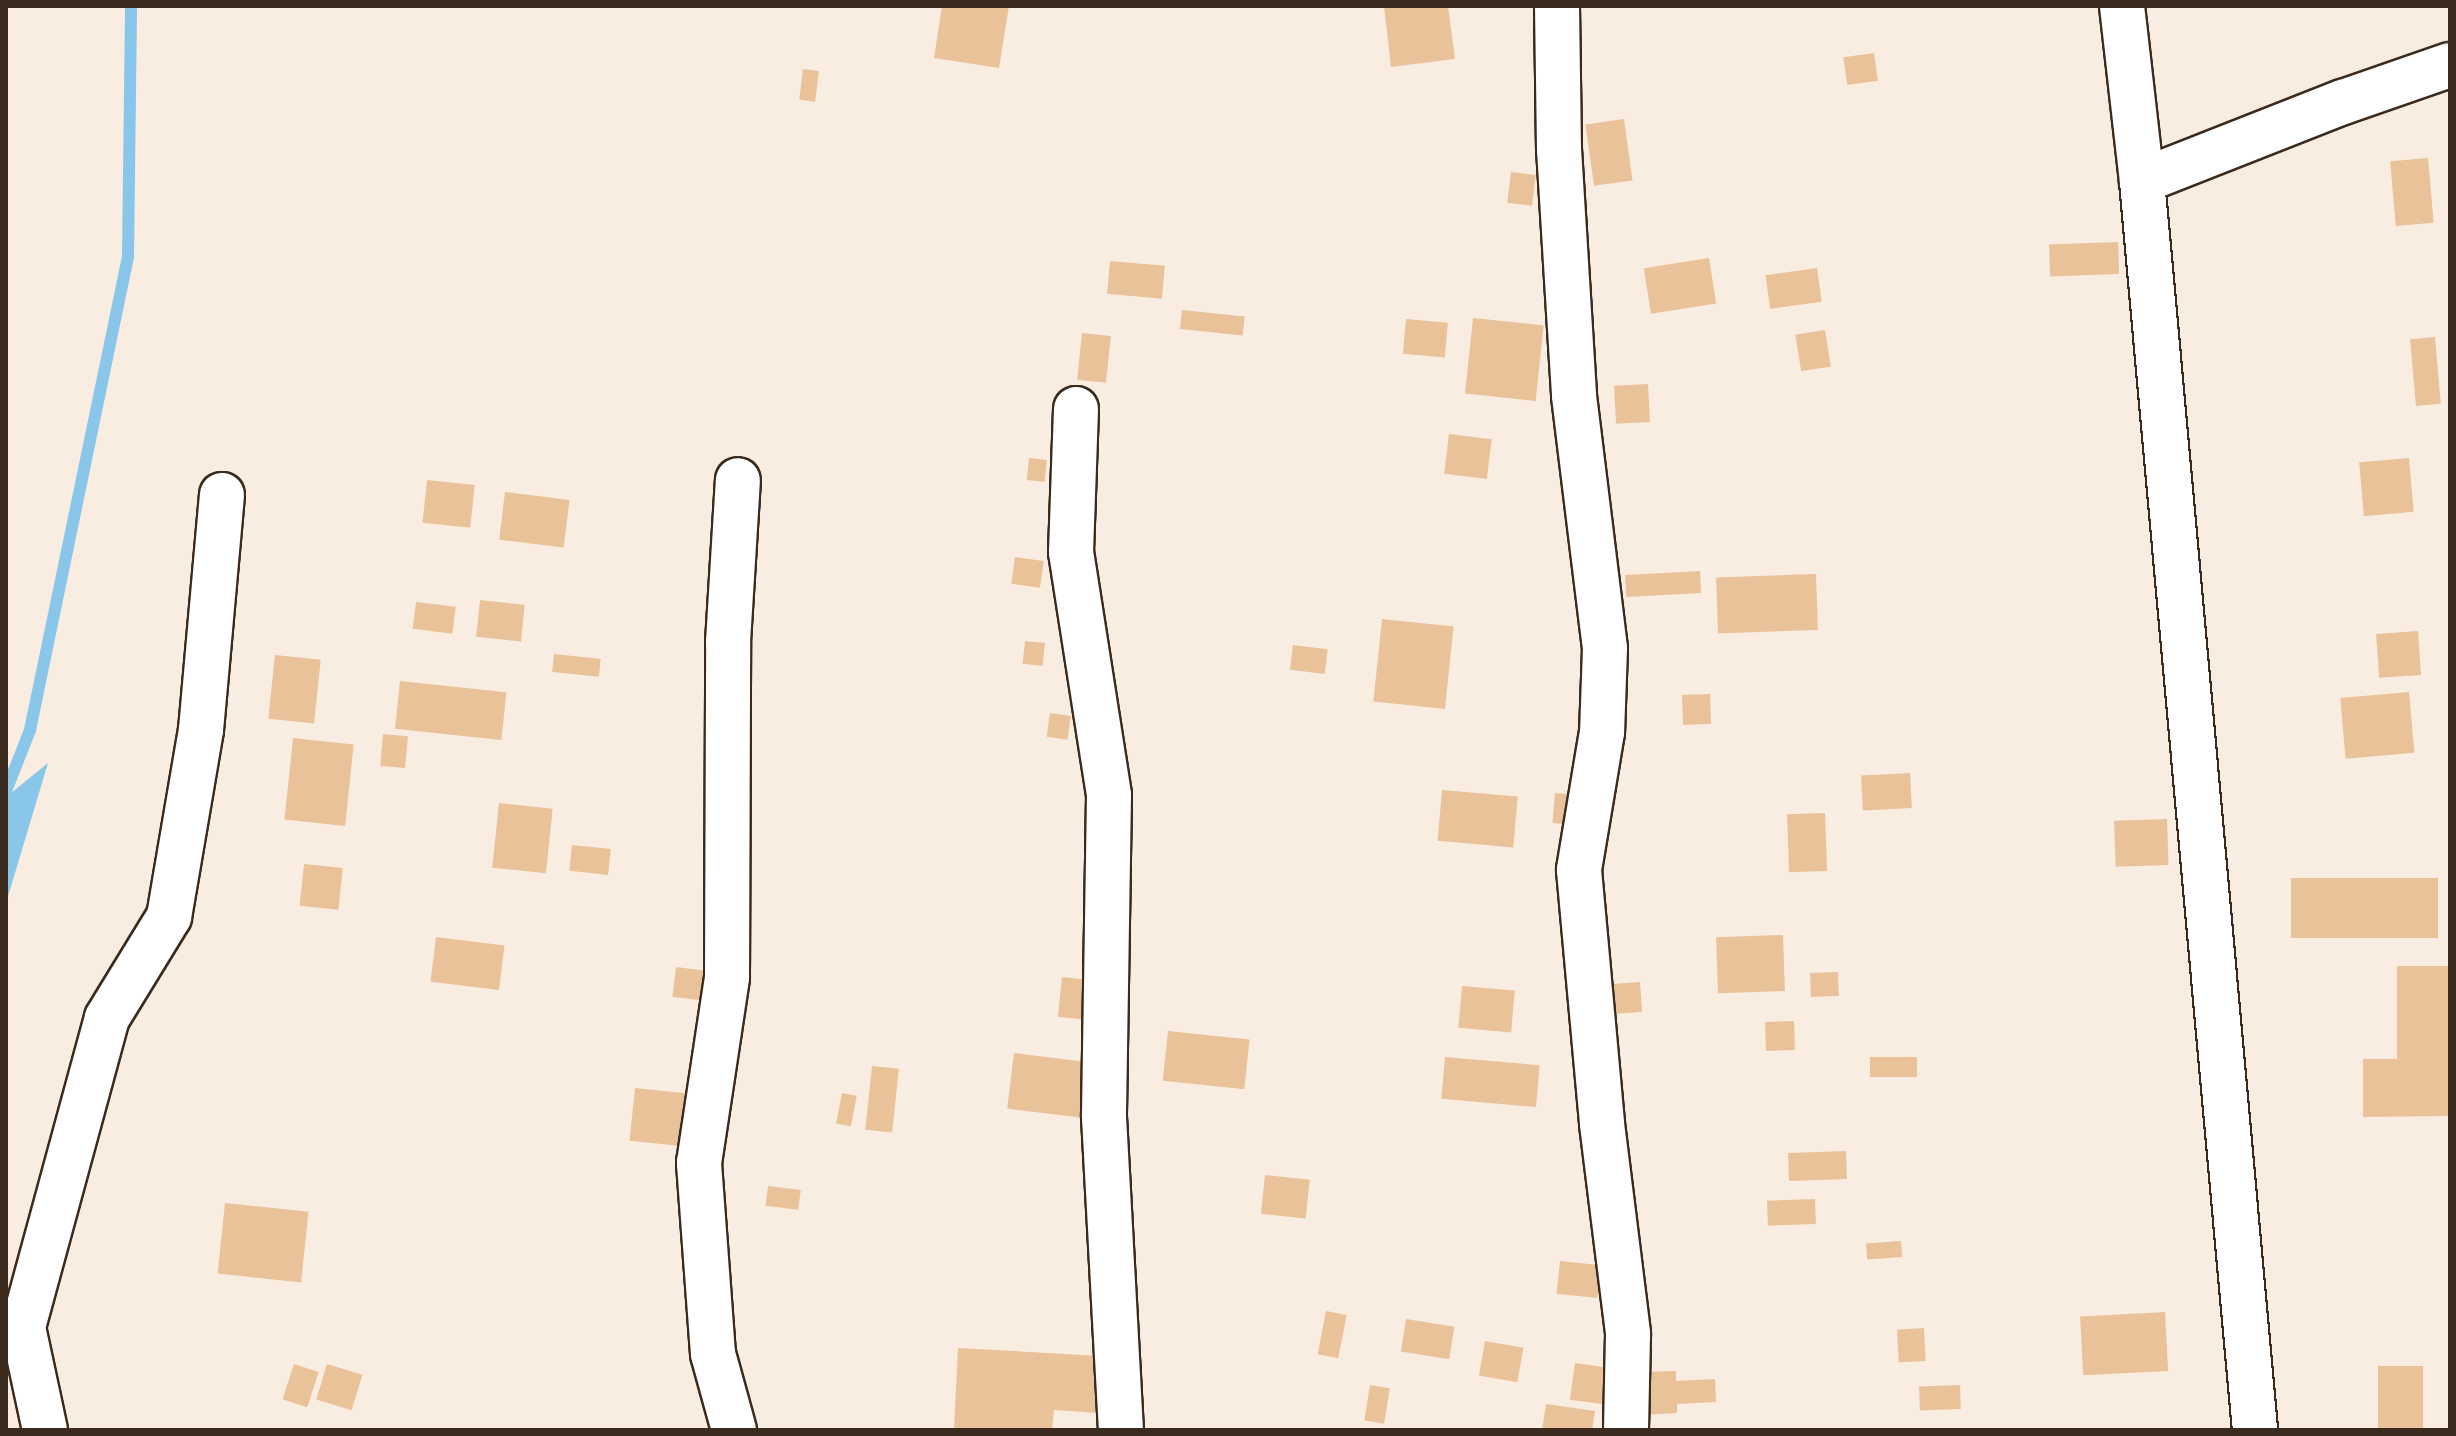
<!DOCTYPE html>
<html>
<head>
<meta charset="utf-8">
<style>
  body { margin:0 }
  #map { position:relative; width:2456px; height:1436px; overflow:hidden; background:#f9ede1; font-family:Pangolin,sans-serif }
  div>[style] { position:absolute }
  .water>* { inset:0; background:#89c6e9 }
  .stream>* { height:12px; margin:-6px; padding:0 6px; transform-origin:6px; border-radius:6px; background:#89c6e9 }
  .building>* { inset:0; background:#eac29a; transform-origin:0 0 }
  .roads { filter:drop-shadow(2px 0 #3b2a1e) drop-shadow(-2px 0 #3b2a1e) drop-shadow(0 2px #3b2a1e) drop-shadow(0 -2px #3b2a1e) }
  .street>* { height:44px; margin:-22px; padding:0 22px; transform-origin:22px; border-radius:22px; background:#fff }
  span { translate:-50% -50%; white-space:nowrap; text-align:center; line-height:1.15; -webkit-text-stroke:6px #fff; paint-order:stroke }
  .frame { position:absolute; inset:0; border:8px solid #3b2a1e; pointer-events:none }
</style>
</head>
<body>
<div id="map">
  <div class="water">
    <div style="clip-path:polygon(48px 763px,6px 903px,6px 797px)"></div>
  </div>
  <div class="stream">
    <div style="left:6px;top:791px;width:66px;rotate:-68.5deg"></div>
    <div style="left:30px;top:730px;width:484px;rotate:-78.3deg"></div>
    <div style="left:128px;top:256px;width:250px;rotate:-89.3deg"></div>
  </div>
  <div class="building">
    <div style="clip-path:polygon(942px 6px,1009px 6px,999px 68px,934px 58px)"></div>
    <div style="clip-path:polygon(1384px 6px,1448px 6px,1455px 59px,1391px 67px)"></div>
    <div style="left:1874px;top:53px;width:28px;height:31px;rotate:82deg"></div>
    <div style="left:803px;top:69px;width:16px;height:31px;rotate:7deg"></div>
    <div style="left:1624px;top:119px;width:62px;height:39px;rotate:82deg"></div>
    <div style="left:2428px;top:158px;width:65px;height:38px;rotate:85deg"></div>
    <div style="left:1511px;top:172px;width:25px;height:31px;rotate:7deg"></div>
    <div style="left:2118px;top:242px;width:32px;height:69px;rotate:88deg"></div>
    <div style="left:1709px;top:258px;width:46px;height:66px;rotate:81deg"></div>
    <div style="left:1110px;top:261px;width:55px;height:33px;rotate:5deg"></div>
    <div style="left:1817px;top:268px;width:34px;height:52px;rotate:82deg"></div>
    <div style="left:1182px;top:310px;width:63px;height:19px;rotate:6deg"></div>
    <div style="left:1473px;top:318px;width:71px;height:76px;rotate:6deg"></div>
    <div style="left:1406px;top:319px;width:42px;height:35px;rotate:5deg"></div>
    <div style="left:1825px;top:330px;width:37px;height:30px;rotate:81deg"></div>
    <div style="left:1082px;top:333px;width:29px;height:47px;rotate:6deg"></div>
    <div style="left:2435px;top:337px;width:67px;height:25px;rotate:85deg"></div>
    <div style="left:1648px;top:384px;width:38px;height:34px;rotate:87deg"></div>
    <div style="left:1449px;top:434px;width:43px;height:40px;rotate:7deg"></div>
    <div style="left:1029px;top:458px;width:18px;height:22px;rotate:6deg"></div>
    <div style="left:2409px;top:458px;width:54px;height:50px;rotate:85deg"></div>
    <div style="left:427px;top:480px;width:48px;height:43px;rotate:6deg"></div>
    <div style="left:505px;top:492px;width:65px;height:48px;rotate:7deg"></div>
    <div style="left:1015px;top:557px;width:29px;height:27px;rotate:8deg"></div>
    <div style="left:1700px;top:571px;width:22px;height:75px;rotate:87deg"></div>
    <div style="left:1816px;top:574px;width:56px;height:100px;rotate:88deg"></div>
    <div style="left:480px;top:600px;width:45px;height:37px;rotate:6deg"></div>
    <div style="left:416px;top:602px;width:40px;height:27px;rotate:7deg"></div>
    <div style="left:1382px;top:619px;width:72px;height:83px;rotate:6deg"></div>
    <div style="left:2418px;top:631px;width:44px;height:42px;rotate:86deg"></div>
    <div style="left:1025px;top:641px;width:20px;height:23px;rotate:6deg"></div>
    <div style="left:1293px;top:645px;width:35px;height:25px;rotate:7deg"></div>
    <div style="left:554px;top:654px;width:47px;height:18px;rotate:6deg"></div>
    <div style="left:275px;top:655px;width:46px;height:64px;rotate:6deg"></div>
    <div style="left:400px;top:681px;width:107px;height:48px;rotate:6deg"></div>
    <div style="left:2409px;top:692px;width:61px;height:69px;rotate:85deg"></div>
    <div style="left:1710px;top:694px;width:30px;height:28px;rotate:88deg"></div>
    <div style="left:1050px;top:713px;width:21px;height:24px;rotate:8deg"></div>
    <div style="left:383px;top:734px;width:25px;height:32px;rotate:5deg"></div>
    <div style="left:293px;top:738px;width:61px;height:82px;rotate:6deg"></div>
    <div style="left:1910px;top:773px;width:35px;height:49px;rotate:87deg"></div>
    <div style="left:1442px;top:790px;width:76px;height:51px;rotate:5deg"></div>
    <div style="left:1555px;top:793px;width:23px;height:30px;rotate:5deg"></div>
    <div style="left:499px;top:803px;width:54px;height:65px;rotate:6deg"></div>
    <div style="left:1825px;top:813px;width:58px;height:38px;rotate:88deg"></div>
    <div style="left:2167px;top:819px;width:46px;height:53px;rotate:88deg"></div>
    <div style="left:572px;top:845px;width:39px;height:26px;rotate:6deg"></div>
    <div style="left:304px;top:864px;width:39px;height:42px;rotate:6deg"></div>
    <div style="left:2291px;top:878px;width:147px;height:60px"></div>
    <div style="left:1783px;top:935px;width:56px;height:67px;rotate:88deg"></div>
    <div style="left:436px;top:937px;width:69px;height:45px;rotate:7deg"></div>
    <div style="clip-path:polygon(2397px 966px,2448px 966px,2449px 1116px,2363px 1117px,2363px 1059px,2397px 1059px)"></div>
    <div style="left:676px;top:967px;width:32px;height:30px;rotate:7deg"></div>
    <div style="left:1838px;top:972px;width:24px;height:28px;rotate:88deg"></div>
    <div style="left:1062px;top:977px;width:30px;height:40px;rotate:6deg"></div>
    <div style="left:1640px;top:982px;width:30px;height:42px;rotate:86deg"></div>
    <div style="left:1462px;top:986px;width:53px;height:42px;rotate:5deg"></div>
    <div style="left:1794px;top:1021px;width:29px;height:29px;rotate:88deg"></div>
    <div style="left:1168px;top:1031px;width:82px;height:50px;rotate:6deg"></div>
    <div style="left:1014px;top:1053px;width:79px;height:56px;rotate:7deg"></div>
    <div style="left:1445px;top:1057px;width:95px;height:42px;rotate:5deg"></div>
    <div style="left:1917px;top:1057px;width:20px;height:47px;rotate:90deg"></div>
    <div style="left:872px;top:1066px;width:27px;height:64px;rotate:6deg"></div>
    <div style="left:635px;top:1088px;width:51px;height:53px;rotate:6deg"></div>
    <div style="left:842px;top:1093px;width:15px;height:31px;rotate:11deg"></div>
    <div style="left:1846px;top:1151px;width:28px;height:58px;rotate:88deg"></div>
    <div style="left:1265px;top:1175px;width:45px;height:39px;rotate:6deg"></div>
    <div style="left:768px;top:1186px;width:33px;height:20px;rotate:7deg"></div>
    <div style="left:1815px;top:1199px;width:25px;height:48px;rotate:88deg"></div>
    <div style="left:225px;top:1203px;width:84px;height:71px;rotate:6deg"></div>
    <div style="left:1901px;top:1241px;width:16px;height:35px;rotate:86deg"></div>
    <div style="left:1560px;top:1261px;width:41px;height:33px;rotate:6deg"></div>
    <div style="left:1326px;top:1311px;width:21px;height:44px;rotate:11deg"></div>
    <div style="left:2165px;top:1312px;width:59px;height:85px;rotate:87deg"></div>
    <div style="left:1406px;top:1319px;width:49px;height:33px;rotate:9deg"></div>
    <div style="left:1924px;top:1328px;width:33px;height:27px;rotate:87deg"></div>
    <div style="left:1485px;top:1341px;width:39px;height:35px;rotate:10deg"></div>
    <div style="clip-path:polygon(958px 1348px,1101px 1356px,1098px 1413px,1054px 1410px,1052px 1430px,954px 1430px)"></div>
    <div style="left:1575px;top:1363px;width:34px;height:37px;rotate:8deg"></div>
    <div style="left:294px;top:1364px;width:26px;height:37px;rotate:18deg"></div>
    <div style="left:327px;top:1364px;width:37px;height:37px;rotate:17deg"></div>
    <div style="left:2378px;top:1366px;width:45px;height:64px"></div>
    <div style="clip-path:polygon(1676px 1371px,1676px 1381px,1715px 1379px,1716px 1402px,1677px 1404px,1677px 1413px,1641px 1415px,1639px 1372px)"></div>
    <div style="left:1370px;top:1385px;width:20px;height:36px;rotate:9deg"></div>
    <div style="left:1960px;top:1385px;width:24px;height:41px;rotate:88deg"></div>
    <div style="clip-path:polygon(1546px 1404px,1595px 1411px,1592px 1430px,1542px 1430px)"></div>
  </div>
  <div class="roads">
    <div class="street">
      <div style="left:1557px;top:6px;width:143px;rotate:89.2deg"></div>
      <div style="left:1559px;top:149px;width:247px;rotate:86.5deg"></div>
      <div style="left:1574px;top:396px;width:254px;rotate:83deg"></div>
      <div style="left:1605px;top:648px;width:84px;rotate:92deg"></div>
      <div style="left:1602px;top:732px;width:140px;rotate:99.5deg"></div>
      <div style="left:1579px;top:870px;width:255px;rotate:84.8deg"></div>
      <div style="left:1602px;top:1124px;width:212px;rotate:82.9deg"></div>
      <div style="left:1628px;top:1334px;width:96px;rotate:91.2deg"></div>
      <div style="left:2122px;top:6px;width:176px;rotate:83.5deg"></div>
      <div style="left:2142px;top:181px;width:1254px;rotate:84.83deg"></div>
      <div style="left:2142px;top:181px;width:216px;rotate:-21.5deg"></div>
      <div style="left:2343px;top:102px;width:113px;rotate:-19.1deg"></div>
      <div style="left:1076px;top:409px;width:143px;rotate:92deg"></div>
      <div style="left:1071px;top:552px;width:246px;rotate:81.1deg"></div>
      <div style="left:1109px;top:795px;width:322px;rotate:90.9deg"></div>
      <div style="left:1104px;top:1117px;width:313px;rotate:86.9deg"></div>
      <div style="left:45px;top:1430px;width:105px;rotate:-102.1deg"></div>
      <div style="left:23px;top:1327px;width:320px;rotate:-74.8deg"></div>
      <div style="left:107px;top:1018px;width:119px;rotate:-58.5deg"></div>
      <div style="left:169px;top:917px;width:190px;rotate:-80.3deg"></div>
      <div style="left:201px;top:730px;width:236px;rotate:-84.9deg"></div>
      <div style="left:734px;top:1430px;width:79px;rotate:-105.4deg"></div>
      <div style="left:713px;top:1354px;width:192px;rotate:-94.2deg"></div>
      <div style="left:699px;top:1163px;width:188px;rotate:-81.4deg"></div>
      <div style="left:727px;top:977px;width:335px;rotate:-89.8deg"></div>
      <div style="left:728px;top:642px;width:162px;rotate:-86.5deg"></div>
    </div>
  </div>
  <div class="frame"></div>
</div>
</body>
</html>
